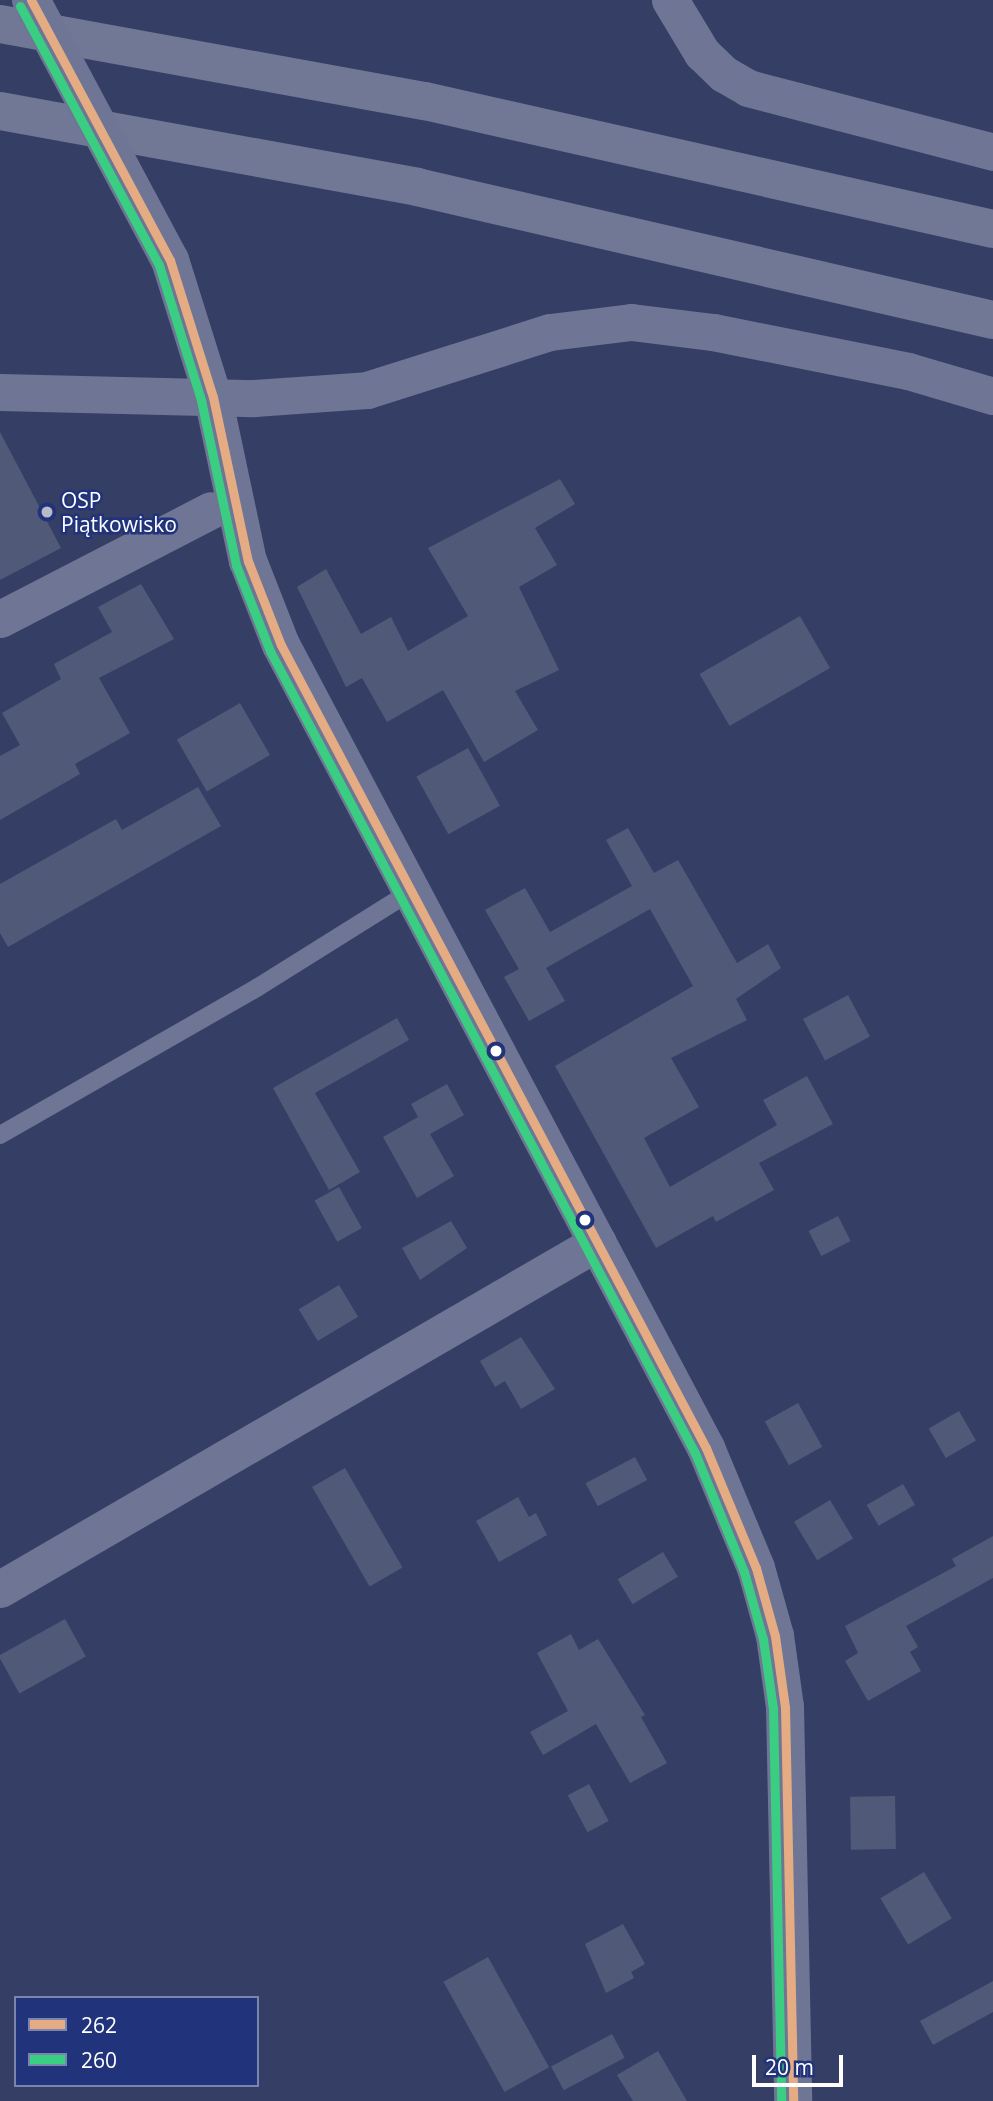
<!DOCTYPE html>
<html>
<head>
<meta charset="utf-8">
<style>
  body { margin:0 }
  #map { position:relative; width:993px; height:2101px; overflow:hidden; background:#353f66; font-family:"Open Sans",sans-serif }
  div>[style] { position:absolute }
  .building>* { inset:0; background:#505978; transform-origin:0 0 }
  .service>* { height:18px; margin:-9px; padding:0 9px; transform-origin:9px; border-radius:9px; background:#6f7695 }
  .minor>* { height:37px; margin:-18.5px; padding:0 18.5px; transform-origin:18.5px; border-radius:18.5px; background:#6f7695 }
  .tertiary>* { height:38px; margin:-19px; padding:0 19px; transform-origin:19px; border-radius:19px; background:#6f7695 }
  .motorway>* { height:38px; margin:-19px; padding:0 19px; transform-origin:19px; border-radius:19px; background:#717895 }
  .tertiary-bridge>* { height:38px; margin:-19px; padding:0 19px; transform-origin:19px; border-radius:19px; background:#6f7695 }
  .bus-1>* { height:9px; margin:-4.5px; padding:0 4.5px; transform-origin:4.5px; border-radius:4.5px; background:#e5ac83 }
  .bus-2>* { height:9px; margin:-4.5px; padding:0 4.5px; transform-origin:4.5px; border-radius:4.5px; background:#3ace82 }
  .dots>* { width:19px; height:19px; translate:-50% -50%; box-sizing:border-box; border:4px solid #21337a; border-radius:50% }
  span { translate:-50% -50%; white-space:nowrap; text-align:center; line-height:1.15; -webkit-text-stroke:5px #21337a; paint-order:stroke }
  .poi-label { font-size:21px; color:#fff }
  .left { translate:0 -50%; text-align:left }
  .legend { position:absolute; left:14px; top:1996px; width:245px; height:91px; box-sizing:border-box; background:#21337a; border:2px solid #7a85af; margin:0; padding:9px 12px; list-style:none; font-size:21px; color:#fff }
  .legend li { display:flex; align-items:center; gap:14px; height:35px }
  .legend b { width:35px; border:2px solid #7a85af }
  .scale { position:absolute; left:752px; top:2055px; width:91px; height:32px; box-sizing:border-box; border:4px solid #fff; border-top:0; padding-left:9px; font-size:21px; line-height:24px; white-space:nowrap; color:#fff; -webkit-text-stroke:5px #21337a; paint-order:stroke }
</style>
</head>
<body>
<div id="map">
  <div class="building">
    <div style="clip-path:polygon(0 432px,61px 548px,0 580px)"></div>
    <div style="clip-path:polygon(560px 479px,575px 504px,535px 528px,557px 565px,519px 587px,559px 670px,515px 691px,538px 730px,484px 762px,443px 690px,387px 722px,362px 678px,346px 687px,297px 587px,326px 569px,361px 634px,391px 617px,408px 651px,468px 616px,428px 548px)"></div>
    <div style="clip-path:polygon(141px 584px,174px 639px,99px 678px,130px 733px,75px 764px,80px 774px,0 820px,0 756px,20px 745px,2px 713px,61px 679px,54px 664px,112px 632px,98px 607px)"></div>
    <div style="left:800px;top:616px;width:60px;height:116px;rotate:60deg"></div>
    <div style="left:240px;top:703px;width:60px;height:73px;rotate:60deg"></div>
    <div style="left:468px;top:748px;width:66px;height:59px;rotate:61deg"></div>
    <div style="clip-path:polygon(198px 787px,221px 826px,8px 947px,0 933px,0 884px,116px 819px,122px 830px)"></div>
    <div style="clip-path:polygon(628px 828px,654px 873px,678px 860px,737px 963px,768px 944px,781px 968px,736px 999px,747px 1020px,671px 1058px,699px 1107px,644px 1138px,670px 1187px,777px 1125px,763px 1100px,807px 1076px,833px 1124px,759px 1163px,774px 1190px,716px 1222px,713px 1216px,656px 1248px,555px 1066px,693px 986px,650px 909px,546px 968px,565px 1001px,529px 1021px,504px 977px,519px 969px,485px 910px,525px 888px,550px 932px,632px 886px,606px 840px)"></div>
    <div style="left:848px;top:995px;width:47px;height:51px;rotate:62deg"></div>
    <div style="clip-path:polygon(397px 1018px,409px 1040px,315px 1093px,360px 1172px,329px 1190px,273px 1088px)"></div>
    <div style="clip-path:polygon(447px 1084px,464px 1115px,430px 1134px,454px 1176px,417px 1198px,383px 1137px,418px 1117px,411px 1104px)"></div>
    <div style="left:339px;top:1187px;width:47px;height:28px;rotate:61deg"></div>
    <div style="left:838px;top:1216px;width:28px;height:33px;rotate:63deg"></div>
    <div style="clip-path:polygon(451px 1221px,467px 1248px,420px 1280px,402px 1248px)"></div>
    <div style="left:339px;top:1285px;width:37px;height:47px;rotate:59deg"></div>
    <div style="clip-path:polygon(521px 1337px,555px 1389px,521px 1409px,505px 1381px,495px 1387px,480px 1361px)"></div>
    <div style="left:798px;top:1403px;width:50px;height:38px;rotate:61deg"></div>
    <div style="left:959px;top:1411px;width:34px;height:35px;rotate:60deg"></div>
    <div style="left:635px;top:1457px;width:26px;height:56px;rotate:62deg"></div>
    <div style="left:345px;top:1468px;width:115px;height:38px;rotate:60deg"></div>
    <div style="left:903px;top:1484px;width:24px;height:42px;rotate:60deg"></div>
    <div style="clip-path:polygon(518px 1497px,529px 1517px,536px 1513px,547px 1535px,499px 1562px,476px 1521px)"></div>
    <div style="left:830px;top:1500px;width:45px;height:42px;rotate:59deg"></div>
    <div style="clip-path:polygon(993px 1536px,993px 1578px,906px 1626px,918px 1647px,910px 1652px,921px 1671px,868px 1701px,845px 1661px,858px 1653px,845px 1626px,956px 1566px,952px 1559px)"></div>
    <div style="left:663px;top:1552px;width:29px;height:53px;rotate:59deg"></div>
    <div style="left:65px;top:1619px;width:43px;height:76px;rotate:61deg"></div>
    <div style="clip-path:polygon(571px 1634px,579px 1650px,598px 1639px,645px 1715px,641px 1717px,667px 1763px,630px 1783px,596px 1724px,543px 1755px,530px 1732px,568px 1711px,537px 1653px)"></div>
    <div style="left:589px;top:1784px;width:42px;height:24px;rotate:62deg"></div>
    <div style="left:895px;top:1796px;width:53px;height:45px;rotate:89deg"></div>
    <div style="left:924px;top:1872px;width:54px;height:51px;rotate:59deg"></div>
    <div style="clip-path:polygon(623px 1924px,645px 1964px,631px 1972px,634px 1978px,606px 1993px,585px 1944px)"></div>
    <div style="left:488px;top:1957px;width:126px;height:51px;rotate:61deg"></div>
    <div style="clip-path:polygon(993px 1981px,993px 2012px,933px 2045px,920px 2021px)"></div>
    <div style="left:612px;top:2034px;width:27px;height:69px;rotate:62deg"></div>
    <div style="clip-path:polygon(658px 2051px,687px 2101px,633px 2101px,617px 2075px)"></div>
  </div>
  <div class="service">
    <div style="left:0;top:1135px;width:297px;rotate:-29.8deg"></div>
    <div style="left:258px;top:987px;width:179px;rotate:-32deg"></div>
  </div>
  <div class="minor">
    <div style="left:670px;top:0;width:62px;rotate:58.9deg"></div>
    <div style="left:702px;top:53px;width:30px;rotate:44deg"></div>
    <div style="left:724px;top:74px;width:28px;rotate:30deg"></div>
    <div style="left:748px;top:88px;width:253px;rotate:14.6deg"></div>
    <div style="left:0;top:392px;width:254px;rotate:1.4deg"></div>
    <div style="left:254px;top:398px;width:113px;rotate:-4deg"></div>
    <div style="left:367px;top:390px;width:192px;rotate:-17.6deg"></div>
    <div style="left:550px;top:332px;width:82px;rotate:-7deg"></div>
    <div style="left:631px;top:322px;width:83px;rotate:7deg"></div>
    <div style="left:713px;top:332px;width:199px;rotate:11.3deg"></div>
    <div style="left:908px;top:371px;width:89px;rotate:16.4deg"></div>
    <div style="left:0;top:619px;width:237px;rotate:-27.3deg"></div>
    <div style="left:0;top:1589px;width:691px;rotate:-30.13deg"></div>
  </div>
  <div class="tertiary">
    <div style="left:170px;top:260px;width:144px;rotate:72.6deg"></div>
    <div style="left:213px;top:397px;width:168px;rotate:78deg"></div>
    <div style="left:248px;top:561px;width:90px;rotate:68.6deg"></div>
    <div style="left:281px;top:645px;width:909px;rotate:62.11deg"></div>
    <div style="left:706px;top:1448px;width:130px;rotate:67.4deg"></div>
    <div style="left:756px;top:1568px;width:71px;rotate:74.4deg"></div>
    <div style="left:775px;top:1636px;width:72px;rotate:82deg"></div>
    <div style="left:785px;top:1707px;width:394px;rotate:88.8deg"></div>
  </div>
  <div class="motorway">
    <div style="left:0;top:24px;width:432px;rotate:10.3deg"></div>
    <div style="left:425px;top:101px;width:582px;rotate:12.7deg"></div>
    <div style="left:0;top:111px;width:424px;rotate:10.3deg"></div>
    <div style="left:417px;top:187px;width:591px;rotate:13deg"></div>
  </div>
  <div class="tertiary-bridge">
    <div style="left:31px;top:0;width:295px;rotate:61.9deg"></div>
  </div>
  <div class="bus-1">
    <div style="left:31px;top:0;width:295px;rotate:61.9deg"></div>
    <div style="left:170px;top:260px;width:144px;rotate:72.6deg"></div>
    <div style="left:213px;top:397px;width:168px;rotate:78deg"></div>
    <div style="left:248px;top:561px;width:90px;rotate:68.6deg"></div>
    <div style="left:281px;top:645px;width:909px;rotate:62.11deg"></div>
    <div style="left:706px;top:1448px;width:130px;rotate:67.4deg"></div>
    <div style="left:756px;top:1568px;width:71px;rotate:74.4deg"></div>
    <div style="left:775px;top:1636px;width:72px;rotate:82deg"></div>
    <div style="left:785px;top:1707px;width:394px;rotate:88.8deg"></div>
  </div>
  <div class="bus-2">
    <div style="left:20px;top:6px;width:294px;rotate:61.8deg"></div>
    <div style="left:159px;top:265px;width:141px;rotate:72.7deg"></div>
    <div style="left:201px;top:400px;width:169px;rotate:78deg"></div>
    <div style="left:236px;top:565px;width:92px;rotate:68.4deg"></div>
    <div style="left:270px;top:651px;width:908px;rotate:62.08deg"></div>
    <div style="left:695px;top:1453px;width:129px;rotate:67.6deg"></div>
    <div style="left:744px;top:1572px;width:70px;rotate:74.2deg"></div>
    <div style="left:763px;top:1639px;width:70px;rotate:81.8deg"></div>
    <div style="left:773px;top:1708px;width:393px;rotate:88.8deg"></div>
  </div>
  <div class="dots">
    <div style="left:47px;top:512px;background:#b8bcc9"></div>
    <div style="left:496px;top:1051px;background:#fff"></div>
    <div style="left:585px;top:1220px;background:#fff"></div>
  </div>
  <div class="poi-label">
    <span class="left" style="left:61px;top:512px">OSP<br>Piątkowisko</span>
  </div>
  <ul class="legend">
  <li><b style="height:9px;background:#e5ac83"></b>262</li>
  <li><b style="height:9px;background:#3ace82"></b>260</li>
  </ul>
  <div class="scale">20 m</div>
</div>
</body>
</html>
